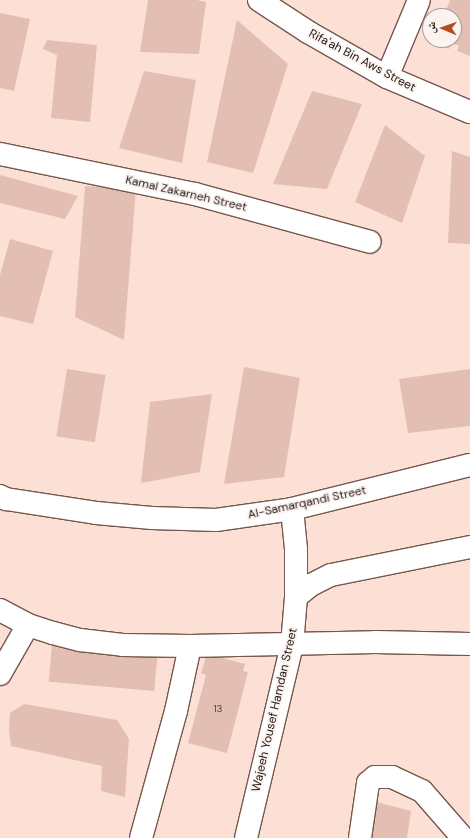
<!DOCTYPE html>
<html>
<head>
<meta charset="utf-8">
<style>
  body { margin:0 }
  #map { position:relative; width:470px; height:838px; overflow:hidden; background:#fde0d5; font-family:"DM Sans","Noto Naskh Arabic",sans-serif }
  div>[style] { position:absolute }
  .building>* { inset:0; background:#e2bfb2; transform-origin:0 0 }
  .roads { filter:drop-shadow(1px 0 #75574b) drop-shadow(-1px 0 #75574b) drop-shadow(0 1px #75574b) drop-shadow(0 -1px #75574b) }
  .street>* { height:22px; margin:-11px; padding:0 11px; transform-origin:11px; border-radius:11px; background:#fff }
  span { translate:-50% -50%; white-space:nowrap; text-align:center; line-height:1.15; -webkit-text-stroke:3.5px #faf3f0; paint-order:stroke }
  .number-label { font-size:10px; color:#54423b }
  .number-label span { -webkit-text-stroke-width:0 }
  .street-label { font-size:12px; color:#251813 }
  .north { position:absolute; left:422px; top:8px; width:40px; height:40px; box-sizing:border-box; background:#faf3f0; border:1px solid #a59b98; border-radius:50%; rotate:272deg; font-size:11px; font-weight:700; line-height:16px; text-align:center; color:#251813 }
  .north::after { content:''; display:block; margin:auto; width:14px; height:18px; background:#b34e22; clip-path:polygon(50% 0,100% 100%,50% 72%,0 100%) }
</style>
</head>
<body>
<div id="map">
  <div class="building">
    <div style="clip-path:polygon(148px 0,197px 0,206px 2px,199px 54px,140px 52px)"></div>
    <div style="clip-path:polygon(450px 0,470px 0,470px 56px,457px 51px,459px 46px,451px 43px,449px 49px,441px 46px,442px 40px,454px 40px,454px 16px,444px 16px)"></div>
    <div style="clip-path:polygon(0 13px,30px 19px,14px 91px,0 88px)"></div>
    <div style="clip-path:polygon(237px 20px,288px 64px,253px 173px,207px 162px)"></div>
    <div style="clip-path:polygon(47px 40px,97px 45px,90px 122px,51px 118px,57px 55px,43px 49px)"></div>
    <div style="clip-path:polygon(144px 71px,196px 80px,182px 163px,119px 148px)"></div>
    <div style="clip-path:polygon(312px 91px,362px 104px,327px 189px,273px 184px)"></div>
    <div style="clip-path:polygon(385px 125px,425px 156px,402px 223px,355px 202px)"></div>
    <div style="clip-path:polygon(452px 151px,470px 157px,470px 244px,448px 243px)"></div>
    <div style="clip-path:polygon(0 175px,78px 196px,65px 219px,0 203px)"></div>
    <div style="clip-path:polygon(85px 186px,136px 189px,124px 340px,75px 317px)"></div>
    <div style="clip-path:polygon(10px 239px,53px 251px,33px 324px,0 316px,0 275px)"></div>
    <div style="clip-path:polygon(244px 367px,300px 378px,284px 477px,224px 484px)"></div>
    <div style="left:67px;top:369px;width:39px;height:68px;rotate:9deg"></div>
    <div style="clip-path:polygon(470px 369px,470px 426px,408px 433px,399px 379px)"></div>
    <div style="clip-path:polygon(212px 394px,200px 472px,141px 483px,150px 402px)"></div>
    <div style="left:52px;top:644px;width:106px;height:38px;rotate:5deg"></div>
    <div style="clip-path:polygon(207px 654px,245px 664px,243px 671px,248px 672px,227px 753px,188px 743px,206px 675px,201px 673px)"></div>
    <div style="clip-path:polygon(24px 704px,117px 720px,129px 739px,125px 797px,101px 791px,102px 766px,11px 746px,9px 731px,10px 713px)"></div>
    <div style="clip-path:polygon(373px 801px,411px 811px,407px 838px,368px 838px)"></div>
  </div>
  <div class="roads">
    <div class="street">
      <div style="left:259px;top:0;width:59px;rotate:33.1deg"></div>
      <div style="left:308px;top:32px;width:91px;rotate:29.7deg"></div>
      <div style="left:387px;top:77px;width:90px;rotate:22.9deg"></div>
      <div style="left:387px;top:77px;width:83px;rotate:-67.4deg"></div>
      <div style="left:0;top:154px;width:199px;rotate:11.6deg"></div>
      <div style="left:195px;top:194px;width:181px;rotate:15.3deg"></div>
      <div style="left:0;top:496px;width:7px;rotate:27deg"></div>
      <div style="left:6px;top:499px;width:91px;rotate:8.8deg"></div>
      <div style="left:96px;top:513px;width:56px;rotate:5.1deg"></div>
      <div style="left:152px;top:518px;width:64px;rotate:1.8deg"></div>
      <div style="left:216px;top:520px;width:77px;rotate:-8.2deg"></div>
      <div style="left:292px;top:509px;width:183px;rotate:-13.9deg"></div>
      <div style="left:296px;top:597px;width:19px;rotate:-39deg"></div>
      <div style="left:311px;top:585px;width:22px;rotate:-27deg"></div>
      <div style="left:331px;top:575px;width:142px;rotate:-11.4deg"></div>
      <div style="left:0;top:610px;width:32px;rotate:28deg"></div>
      <div style="left:28px;top:625px;width:26px;rotate:18deg"></div>
      <div style="left:53px;top:633px;width:28px;rotate:15deg"></div>
      <div style="left:80px;top:640px;width:43px;rotate:6.6deg"></div>
      <div style="left:123px;top:645px;width:67px;rotate:0.9deg"></div>
      <div style="left:190px;top:646px;width:185px;rotate:-1.2deg"></div>
      <div style="left:375px;top:642px;width:95px;rotate:1.2deg"></div>
      <div style="left:0;top:674px;width:56px;rotate:-60.3deg"></div>
      <div style="left:141px;top:838px;width:132px;rotate:-74.6deg"></div>
      <div style="left:176px;top:711px;width:66px;rotate:-77.8deg"></div>
      <div style="left:246px;top:838px;width:198px;rotate:-76.6deg"></div>
      <div style="left:292px;top:645px;width:48px;rotate:-85.2deg"></div>
      <div style="left:296px;top:597px;width:48px;rotate:-90deg"></div>
      <div style="left:296px;top:549px;width:40px;rotate:-95.7deg"></div>
      <div style="left:360px;top:838px;width:56px;rotate:-81.7deg"></div>
      <div style="left:368px;top:783px;width:9px;rotate:-41deg"></div>
      <div style="left:375px;top:777px;width:17px"></div>
      <div style="left:392px;top:777px;width:33px;rotate:25deg"></div>
      <div style="left:422px;top:791px;width:62px;rotate:48.9deg"></div>
    </div>
  </div>
  <div class="number-label">
    <span style="left:218px;top:709px">13</span>
  </div>
  <div class="street-label">
    <span style="left:362px;top:61px;rotate:28deg">Rifa'ah Bin Aws Street</span>
    <span style="left:186px;top:194px;rotate:13deg">Kamal Zakarneh Street</span>
    <span style="left:307px;top:503px;rotate:-12deg">Al-Samarqandi Street</span>
    <span style="left:275px;top:710px;rotate:-77deg">Wajeeh Yousef Hamdan Street</span>
  </div>
  <div class="north">ش</div>
</div>
</body>
</html>
